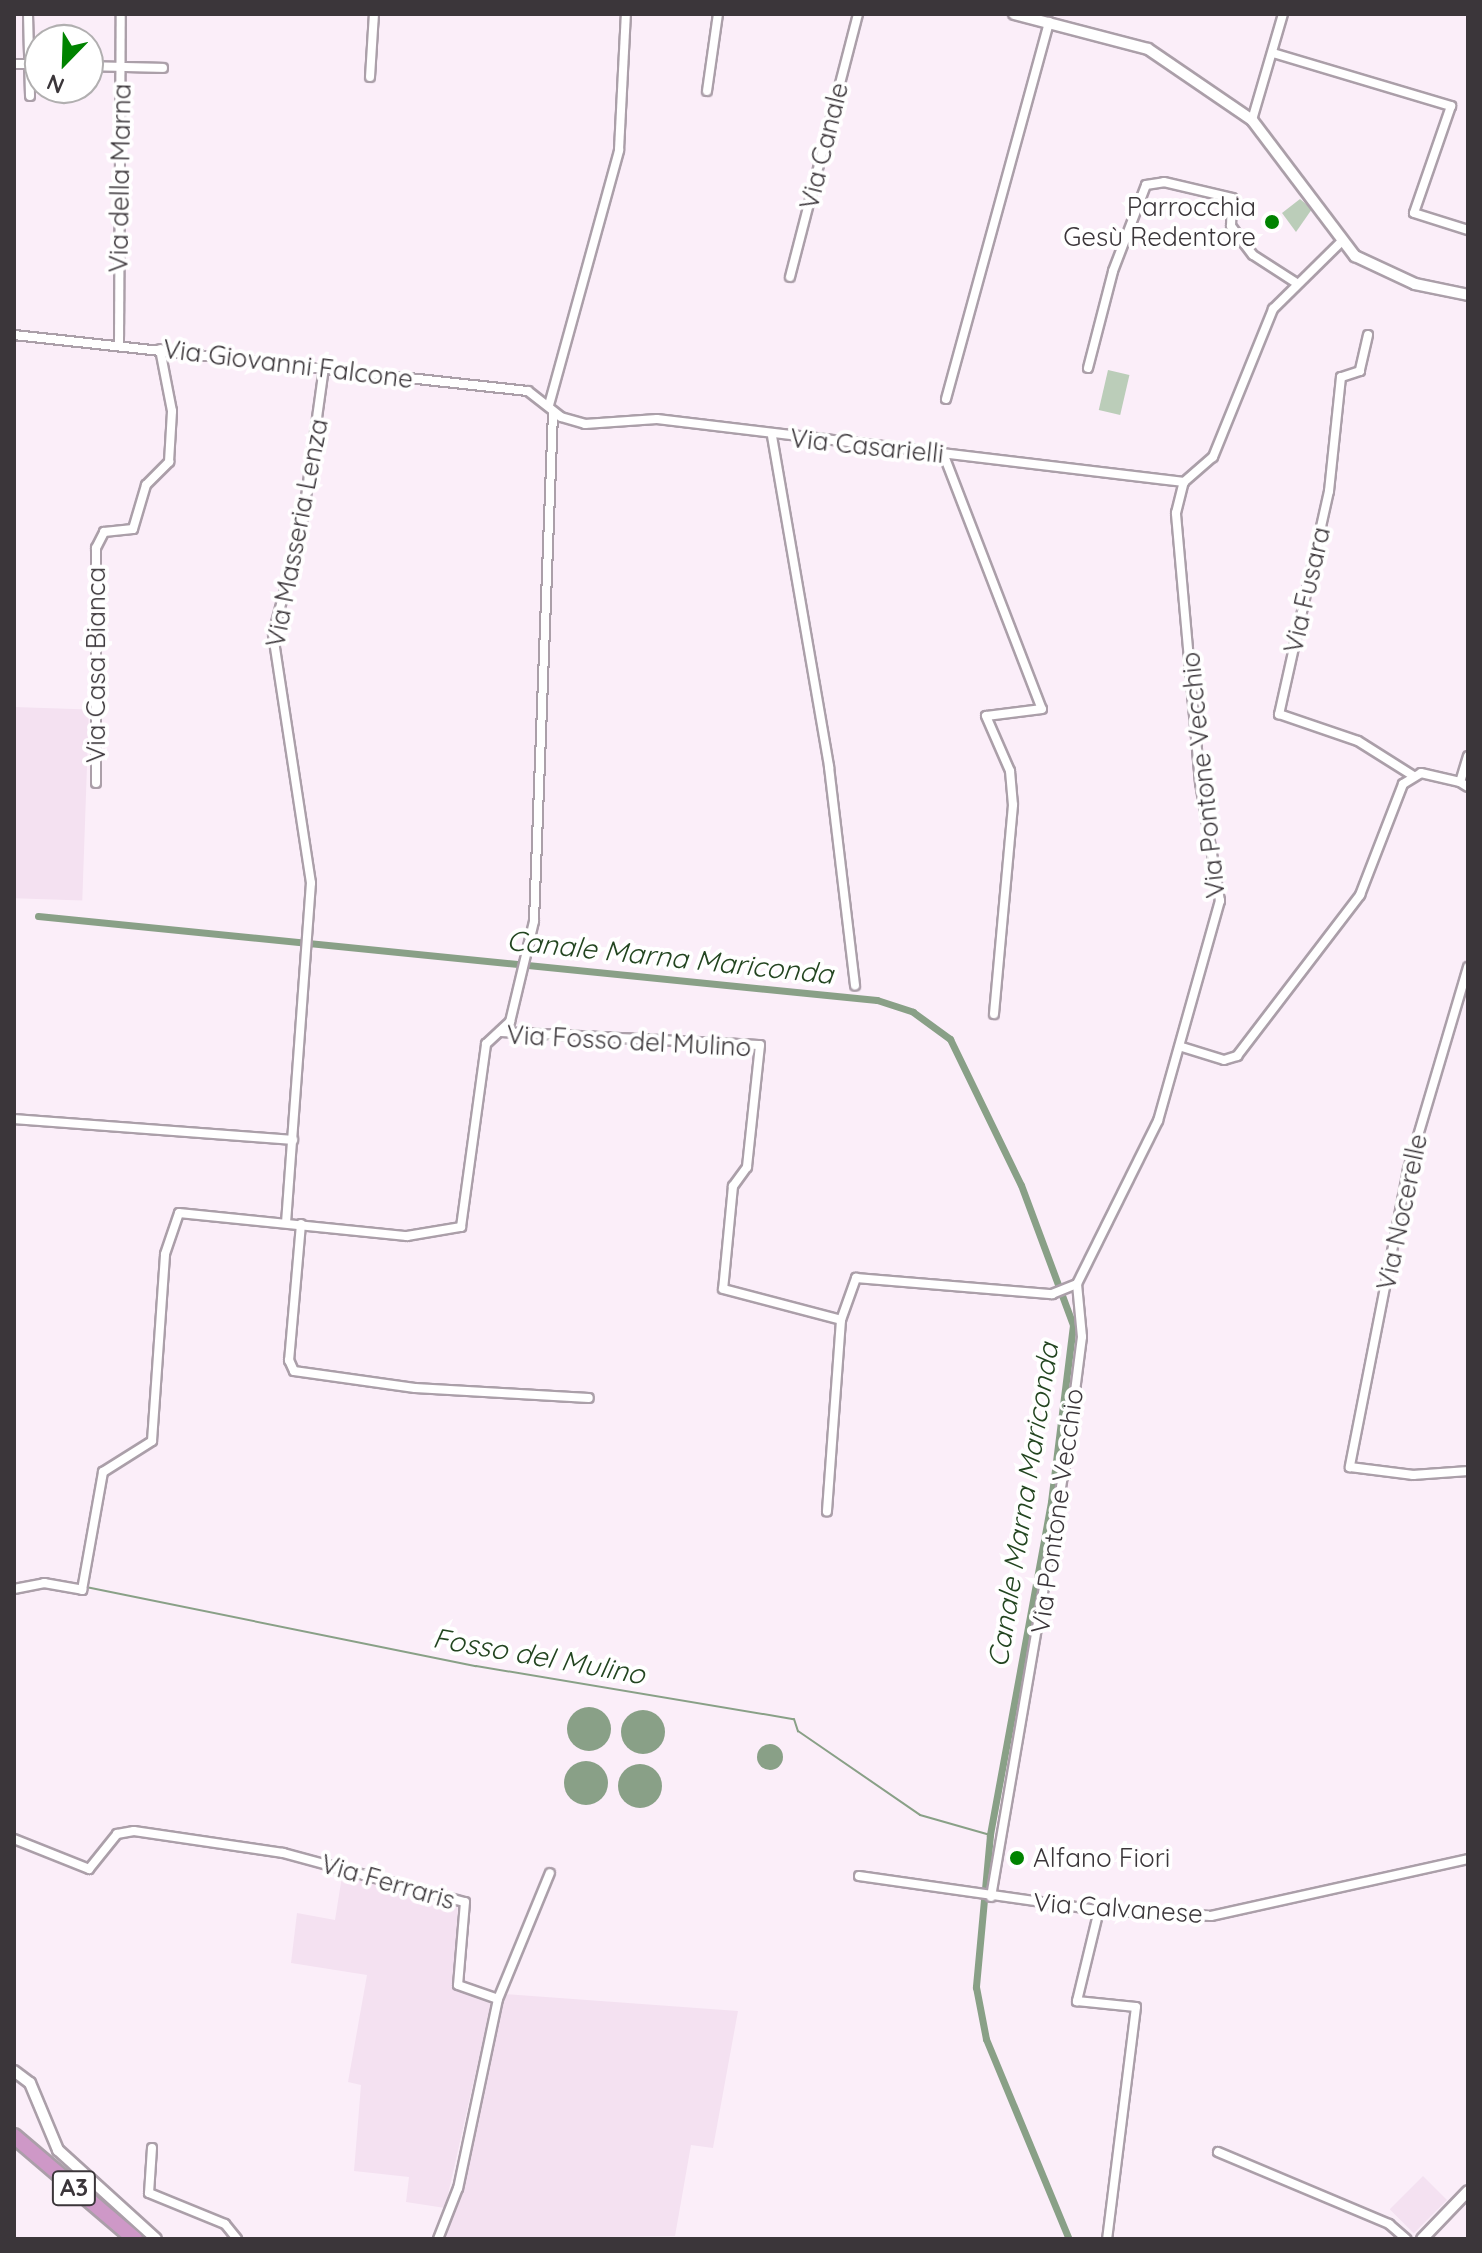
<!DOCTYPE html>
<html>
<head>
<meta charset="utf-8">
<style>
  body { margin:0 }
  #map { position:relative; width:1482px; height:2253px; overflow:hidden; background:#fbeef9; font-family:Quicksand,sans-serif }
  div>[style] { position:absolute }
  .built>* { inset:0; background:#f4e1f1; transform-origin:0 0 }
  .green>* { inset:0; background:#bbcdb9; transform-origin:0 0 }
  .water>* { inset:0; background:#89a087 }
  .round { border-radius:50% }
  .stream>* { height:2px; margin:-1px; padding:0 1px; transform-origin:1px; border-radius:1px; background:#89a087 }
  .canal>* { height:7px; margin:-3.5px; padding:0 3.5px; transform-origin:3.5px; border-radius:3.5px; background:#89a087 }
  .roads { filter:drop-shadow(2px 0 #ab9fa9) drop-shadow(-2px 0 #ab9fa9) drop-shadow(0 2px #ab9fa9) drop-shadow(0 -2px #ab9fa9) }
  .minor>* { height:8px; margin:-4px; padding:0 4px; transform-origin:4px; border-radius:4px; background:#fff }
  .tertiary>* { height:10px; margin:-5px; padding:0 5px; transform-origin:5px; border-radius:5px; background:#fff }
  .motorway>* { height:14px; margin:-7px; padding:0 7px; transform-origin:7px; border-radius:7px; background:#ce98c7 }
  .dots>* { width:22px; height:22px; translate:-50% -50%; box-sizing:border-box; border:4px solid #fff; border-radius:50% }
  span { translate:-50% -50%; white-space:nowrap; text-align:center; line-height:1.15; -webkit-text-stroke:8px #fff; paint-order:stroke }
  .shield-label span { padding:2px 6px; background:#fff; border:2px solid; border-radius:6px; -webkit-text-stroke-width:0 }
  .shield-label { font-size:24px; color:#3b363a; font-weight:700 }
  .street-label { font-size:26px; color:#3b363a }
  .poi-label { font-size:26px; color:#3b363a }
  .right { translate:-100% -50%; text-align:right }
  .left { translate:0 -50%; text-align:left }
  .water-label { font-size:28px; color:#234520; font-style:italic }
  .frame { position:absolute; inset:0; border:16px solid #3b363a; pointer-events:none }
  .north { position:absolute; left:24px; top:24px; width:80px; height:80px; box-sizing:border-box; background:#fff; border:2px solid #b1afb0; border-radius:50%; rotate:203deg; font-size:22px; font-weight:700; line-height:32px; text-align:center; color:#3b363a }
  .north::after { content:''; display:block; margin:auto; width:28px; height:36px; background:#008300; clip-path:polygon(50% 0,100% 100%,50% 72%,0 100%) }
</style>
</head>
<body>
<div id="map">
  <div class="built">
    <div style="left:14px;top:707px;width:75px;height:191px;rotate:2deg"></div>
    <div style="clip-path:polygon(343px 1870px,458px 1901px,454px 1988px,492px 2000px,445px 2208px,406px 2202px,409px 2177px,354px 2171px,361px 2085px,348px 2082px,367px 1975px,291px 1963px,297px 1913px,335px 1920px)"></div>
    <div style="clip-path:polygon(504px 1994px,738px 2011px,713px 2148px,691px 2145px,675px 2236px,443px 2239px,467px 2174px)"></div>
    <div style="left:1423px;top:2176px;width:34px;height:47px;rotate:45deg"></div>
  </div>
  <div class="green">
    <div style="clip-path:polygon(1300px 199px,1312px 209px,1296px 232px,1282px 213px)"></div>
    <div style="left:1108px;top:370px;width:22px;height:41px;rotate:13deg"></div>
  </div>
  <div class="water">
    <div class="round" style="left:567px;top:1707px;width:44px;height:44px"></div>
    <div class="round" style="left:621px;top:1710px;width:44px;height:44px"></div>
    <div class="round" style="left:757px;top:1744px;width:26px;height:26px"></div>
    <div class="round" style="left:564px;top:1761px;width:44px;height:44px"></div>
    <div class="round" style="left:618px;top:1764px;width:44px;height:44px"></div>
  </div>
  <div class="stream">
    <div style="left:50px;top:1579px;width:31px;rotate:11deg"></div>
    <div style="left:86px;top:1587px;width:398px;rotate:11.5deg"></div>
    <div style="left:476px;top:1666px;width:322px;rotate:9.5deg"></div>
    <div style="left:794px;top:1719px;width:13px;rotate:72deg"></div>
    <div style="left:798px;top:1731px;width:148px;rotate:34.5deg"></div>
    <div style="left:920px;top:1815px;width:73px;rotate:15.9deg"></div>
  </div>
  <div class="canal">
    <div style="left:38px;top:916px;width:843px;rotate:5.72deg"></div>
    <div style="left:877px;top:1000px;width:38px;rotate:18deg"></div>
    <div style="left:913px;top:1012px;width:46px;rotate:36.1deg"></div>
    <div style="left:950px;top:1039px;width:162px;rotate:64.1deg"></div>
    <div style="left:1021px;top:1185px;width:149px;rotate:69.6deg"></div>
    <div style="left:1073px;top:1325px;width:178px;rotate:97.1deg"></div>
    <div style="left:1051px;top:1502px;width:339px;rotate:100.4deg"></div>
    <div style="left:990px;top:1835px;width:153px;rotate:95.3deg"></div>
    <div style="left:976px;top:1987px;width:53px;rotate:79.1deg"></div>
    <div style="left:986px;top:2039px;width:217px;rotate:67.5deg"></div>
  </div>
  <div class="roads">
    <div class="minor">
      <div style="left:28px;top:14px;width:82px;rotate:88.6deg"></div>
      <div style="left:1273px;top:53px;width:186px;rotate:16.6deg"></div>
      <div style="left:1451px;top:106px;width:113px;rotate:109.1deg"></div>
      <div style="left:1414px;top:213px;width:57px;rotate:17.5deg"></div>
      <div style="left:14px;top:64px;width:26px"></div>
      <div style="left:88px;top:66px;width:75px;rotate:1.5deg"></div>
      <div style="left:370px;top:77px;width:63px;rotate:-86.4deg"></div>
      <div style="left:707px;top:91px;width:78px;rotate:-81.9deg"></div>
      <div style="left:1252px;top:120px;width:110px;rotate:-73.7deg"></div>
      <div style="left:790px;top:277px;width:272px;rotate:-75.5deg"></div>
      <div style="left:14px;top:335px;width:517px;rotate:6.22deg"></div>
      <div style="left:528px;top:391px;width:42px;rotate:38.2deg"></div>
      <div style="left:561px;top:417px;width:25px;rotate:16deg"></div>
      <div style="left:585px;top:424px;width:72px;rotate:-4deg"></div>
      <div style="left:657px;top:419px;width:531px;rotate:6.82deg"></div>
      <div style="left:1368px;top:335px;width:37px;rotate:103deg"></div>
      <div style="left:1360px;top:371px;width:20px;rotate:162deg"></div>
      <div style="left:1341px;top:377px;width:115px;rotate:96deg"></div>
      <div style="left:1329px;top:491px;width:229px;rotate:102.6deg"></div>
      <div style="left:1279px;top:714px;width:83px;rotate:18.9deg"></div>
      <div style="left:1358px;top:741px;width:64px;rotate:32.2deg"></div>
      <div style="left:119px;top:343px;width:329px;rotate:-89.7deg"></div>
      <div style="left:1088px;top:368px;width:100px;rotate:-75.5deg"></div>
      <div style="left:1113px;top:271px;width:92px;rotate:-69deg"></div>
      <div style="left:1146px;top:185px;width:18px;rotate:-9deg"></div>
      <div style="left:1164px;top:182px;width:70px;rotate:13.2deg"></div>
      <div style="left:1232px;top:198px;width:28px;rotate:92deg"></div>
      <div style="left:1231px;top:226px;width:36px;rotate:53deg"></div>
      <div style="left:1253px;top:255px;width:50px;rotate:32.7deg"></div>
      <div style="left:946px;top:399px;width:391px;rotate:-74.7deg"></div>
      <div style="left:549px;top:405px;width:264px;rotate:-74.6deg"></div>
      <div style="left:619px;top:150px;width:136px;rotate:-87.1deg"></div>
      <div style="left:772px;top:436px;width:336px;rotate:80.2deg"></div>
      <div style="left:829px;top:767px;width:220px;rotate:83.2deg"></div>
      <div style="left:943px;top:453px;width:274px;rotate:68.9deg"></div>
      <div style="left:1042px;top:709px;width:56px;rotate:172.9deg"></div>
      <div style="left:986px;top:716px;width:60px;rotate:66.4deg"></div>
      <div style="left:1010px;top:771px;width:34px;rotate:85deg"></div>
      <div style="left:1013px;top:805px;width:210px;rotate:95.2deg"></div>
      <div style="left:1184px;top:482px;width:38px;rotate:-41deg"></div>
      <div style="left:1213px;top:457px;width:160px;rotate:-67.9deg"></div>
      <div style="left:1273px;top:309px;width:97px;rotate:-44.6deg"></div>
      <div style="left:1468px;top:756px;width:27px;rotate:107deg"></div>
      <div style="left:1460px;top:782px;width:9px;rotate:32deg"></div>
      <div style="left:96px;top:783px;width:235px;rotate:-90deg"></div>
      <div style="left:96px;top:548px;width:18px;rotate:-63deg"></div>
      <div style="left:104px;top:532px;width:29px;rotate:-6deg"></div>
      <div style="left:133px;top:529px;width:46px;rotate:-73.5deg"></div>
      <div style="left:146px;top:485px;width:33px;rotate:-45deg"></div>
      <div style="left:169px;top:462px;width:51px;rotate:-86.6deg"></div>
      <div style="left:172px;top:411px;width:63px;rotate:-101deg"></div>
      <div style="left:1468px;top:967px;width:212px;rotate:106.5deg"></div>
      <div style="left:1408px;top:1170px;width:303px;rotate:101.1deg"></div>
      <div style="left:1350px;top:1467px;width:64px;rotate:7.2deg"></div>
      <div style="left:1413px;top:1475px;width:55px;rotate:-4.2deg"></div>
      <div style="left:500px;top:1032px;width:260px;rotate:2.9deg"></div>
      <div style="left:760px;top:1045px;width:123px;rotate:96.1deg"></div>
      <div style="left:747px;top:1167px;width:24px;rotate:126deg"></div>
      <div style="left:733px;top:1186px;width:103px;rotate:95.5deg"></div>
      <div style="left:723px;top:1289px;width:122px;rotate:14.7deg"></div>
      <div style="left:841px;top:1320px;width:192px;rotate:94.2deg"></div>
      <div style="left:1182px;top:1047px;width:44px;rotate:17.2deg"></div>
      <div style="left:1224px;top:1060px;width:14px;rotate:-17deg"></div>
      <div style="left:1237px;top:1056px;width:203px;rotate:-52.6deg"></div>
      <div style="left:1360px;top:895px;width:119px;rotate:-68.8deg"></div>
      <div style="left:1403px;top:784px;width:21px;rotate:-31deg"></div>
      <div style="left:1421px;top:773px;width:40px;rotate:13deg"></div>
      <div style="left:14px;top:1119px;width:280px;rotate:4.3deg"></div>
      <div style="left:286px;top:1223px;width:341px;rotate:-85.8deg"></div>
      <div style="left:311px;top:883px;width:252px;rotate:-98.7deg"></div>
      <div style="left:273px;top:634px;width:112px;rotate:-75deg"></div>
      <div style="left:302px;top:526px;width:161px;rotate:-82.1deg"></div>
      <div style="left:301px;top:1224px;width:137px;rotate:95deg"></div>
      <div style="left:289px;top:1360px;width:12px;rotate:66deg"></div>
      <div style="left:294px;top:1371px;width:122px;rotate:8deg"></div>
      <div style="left:415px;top:1388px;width:174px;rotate:3.3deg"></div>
      <div style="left:841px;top:1320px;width:45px;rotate:-70.3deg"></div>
      <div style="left:856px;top:1278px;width:197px;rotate:4.7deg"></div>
      <div style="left:1052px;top:1294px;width:27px;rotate:-22deg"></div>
      <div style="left:14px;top:1589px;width:31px;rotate:-11deg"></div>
      <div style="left:44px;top:1583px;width:39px;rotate:10deg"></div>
      <div style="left:82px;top:1590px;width:120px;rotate:-79.9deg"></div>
      <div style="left:103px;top:1472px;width:58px;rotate:-32.3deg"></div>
      <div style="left:152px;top:1441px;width:187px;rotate:-86deg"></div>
      <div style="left:165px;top:1254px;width:43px;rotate:-71.1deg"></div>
      <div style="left:179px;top:1213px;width:229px;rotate:5.8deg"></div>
      <div style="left:407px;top:1236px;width:55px;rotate:-9.5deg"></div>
      <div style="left:461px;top:1227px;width:185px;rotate:-82.2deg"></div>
      <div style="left:486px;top:1044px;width:33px;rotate:-43deg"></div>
      <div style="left:510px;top:1022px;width:104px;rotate:-76.6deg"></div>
      <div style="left:534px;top:921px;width:509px;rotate:-87.86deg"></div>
      <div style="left:14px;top:1839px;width:81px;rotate:21.8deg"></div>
      <div style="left:89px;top:1869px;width:45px;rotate:-51.3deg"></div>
      <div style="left:117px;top:1834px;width:17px;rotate:-10deg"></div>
      <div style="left:134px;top:1831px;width:151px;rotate:8.4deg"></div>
      <div style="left:283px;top:1853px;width:188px;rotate:15.1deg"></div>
      <div style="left:465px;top:1902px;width:83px;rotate:94.8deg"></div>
      <div style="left:458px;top:1985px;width:42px;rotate:19.3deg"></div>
      <div style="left:498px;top:1999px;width:193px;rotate:101.9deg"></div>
      <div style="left:458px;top:2188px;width:55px;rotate:111.4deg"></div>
      <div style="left:859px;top:1876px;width:242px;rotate:8.1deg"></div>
      <div style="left:1099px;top:1910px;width:112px;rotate:3.1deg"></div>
      <div style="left:1211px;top:1916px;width:263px;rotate:-12.5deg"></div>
      <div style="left:991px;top:1897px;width:458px;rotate:-80.3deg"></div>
      <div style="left:1068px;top:1446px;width:110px;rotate:-82.7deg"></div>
      <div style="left:1082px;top:1337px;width:53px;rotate:-95.4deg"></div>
      <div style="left:1077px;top:1284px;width:182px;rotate:-63.6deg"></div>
      <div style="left:1158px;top:1121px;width:229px;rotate:-74.3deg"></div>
      <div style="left:1220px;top:901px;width:120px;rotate:-99.6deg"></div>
      <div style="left:1200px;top:783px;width:271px;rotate:-95.1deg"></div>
      <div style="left:1176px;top:513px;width:32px;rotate:-76deg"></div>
      <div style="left:1099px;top:1910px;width:94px;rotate:103.6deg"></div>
      <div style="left:1077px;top:2001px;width:59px;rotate:5.8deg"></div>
      <div style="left:1136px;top:2007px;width:234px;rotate:97.1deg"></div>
      <div style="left:498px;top:1999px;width:136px;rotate:-67.6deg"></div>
      <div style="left:152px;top:2148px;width:45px;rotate:93.8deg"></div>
      <div style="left:149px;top:2193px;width:82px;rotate:22.2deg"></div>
      <div style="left:225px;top:2224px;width:19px;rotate:51deg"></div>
      <div style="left:1218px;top:2152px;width:186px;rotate:22.8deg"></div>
      <div style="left:1389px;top:2224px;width:23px;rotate:41deg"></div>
    </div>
    <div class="tertiary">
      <div style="left:1014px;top:14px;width:138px;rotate:14.6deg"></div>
      <div style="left:1148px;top:49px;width:126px;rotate:34.3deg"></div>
      <div style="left:1252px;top:120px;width:171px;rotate:52.9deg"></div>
      <div style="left:1355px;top:256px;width:66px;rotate:25deg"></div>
      <div style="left:1415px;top:284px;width:54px;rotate:11.7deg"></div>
      <div style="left:14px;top:2071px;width:20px;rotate:37deg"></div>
      <div style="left:30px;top:2083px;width:73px;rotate:67.3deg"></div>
      <div style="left:58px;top:2150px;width:132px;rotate:42.2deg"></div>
      <div style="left:1422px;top:2239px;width:66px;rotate:-46.2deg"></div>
    </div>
    <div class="motorway">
      <div style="left:14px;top:2136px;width:159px;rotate:40.4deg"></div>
    </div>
  </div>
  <div class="dots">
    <div style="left:1272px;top:222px;background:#008300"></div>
    <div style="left:1017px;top:1858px;background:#008300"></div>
  </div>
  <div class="shield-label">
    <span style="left:74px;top:2188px">A3</span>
  </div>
  <div class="street-label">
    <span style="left:824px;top:146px;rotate:-76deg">Via Canale</span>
    <span style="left:120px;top:178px;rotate:-89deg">Via della Marna</span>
    <span style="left:288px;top:364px;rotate:7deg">Via Giovanni Falcone</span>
    <span style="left:867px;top:446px;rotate:6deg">Via Casarielli</span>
    <span style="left:297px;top:533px;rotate:-79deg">Via Masseria Lenza</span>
    <span style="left:1307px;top:590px;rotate:-77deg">Via Fusara</span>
    <span style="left:96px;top:665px;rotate:-90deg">Via Casa Bianca</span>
    <span style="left:1203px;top:775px;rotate:-96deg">Via Pontone Vecchio</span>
    <span style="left:629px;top:1041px;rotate:3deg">Via Fosso del Mulino</span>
    <span style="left:1402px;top:1212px;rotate:-78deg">Via Nocerelle</span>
    <span style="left:1057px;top:1511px;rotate:-82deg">Via Pontone Vecchio</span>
    <span style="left:388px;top:1882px;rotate:16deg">Via Ferraris</span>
    <span style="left:1118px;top:1908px;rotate:4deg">Via Calvanese</span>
  </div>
  <div class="poi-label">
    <span class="right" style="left:1256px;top:222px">Parrocchia<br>Gesù Redentore</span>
    <span class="left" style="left:1033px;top:1858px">Alfano Fiori</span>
  </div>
  <div class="water-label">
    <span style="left:670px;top:957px;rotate:6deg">Canale Marna Mariconda</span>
    <span style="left:1023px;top:1505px;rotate:-81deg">Canale Marna Mariconda</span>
    <span style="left:539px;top:1656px;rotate:10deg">Fosso del Mulino</span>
  </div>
  <div class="frame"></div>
  <div class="north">N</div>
</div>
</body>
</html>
